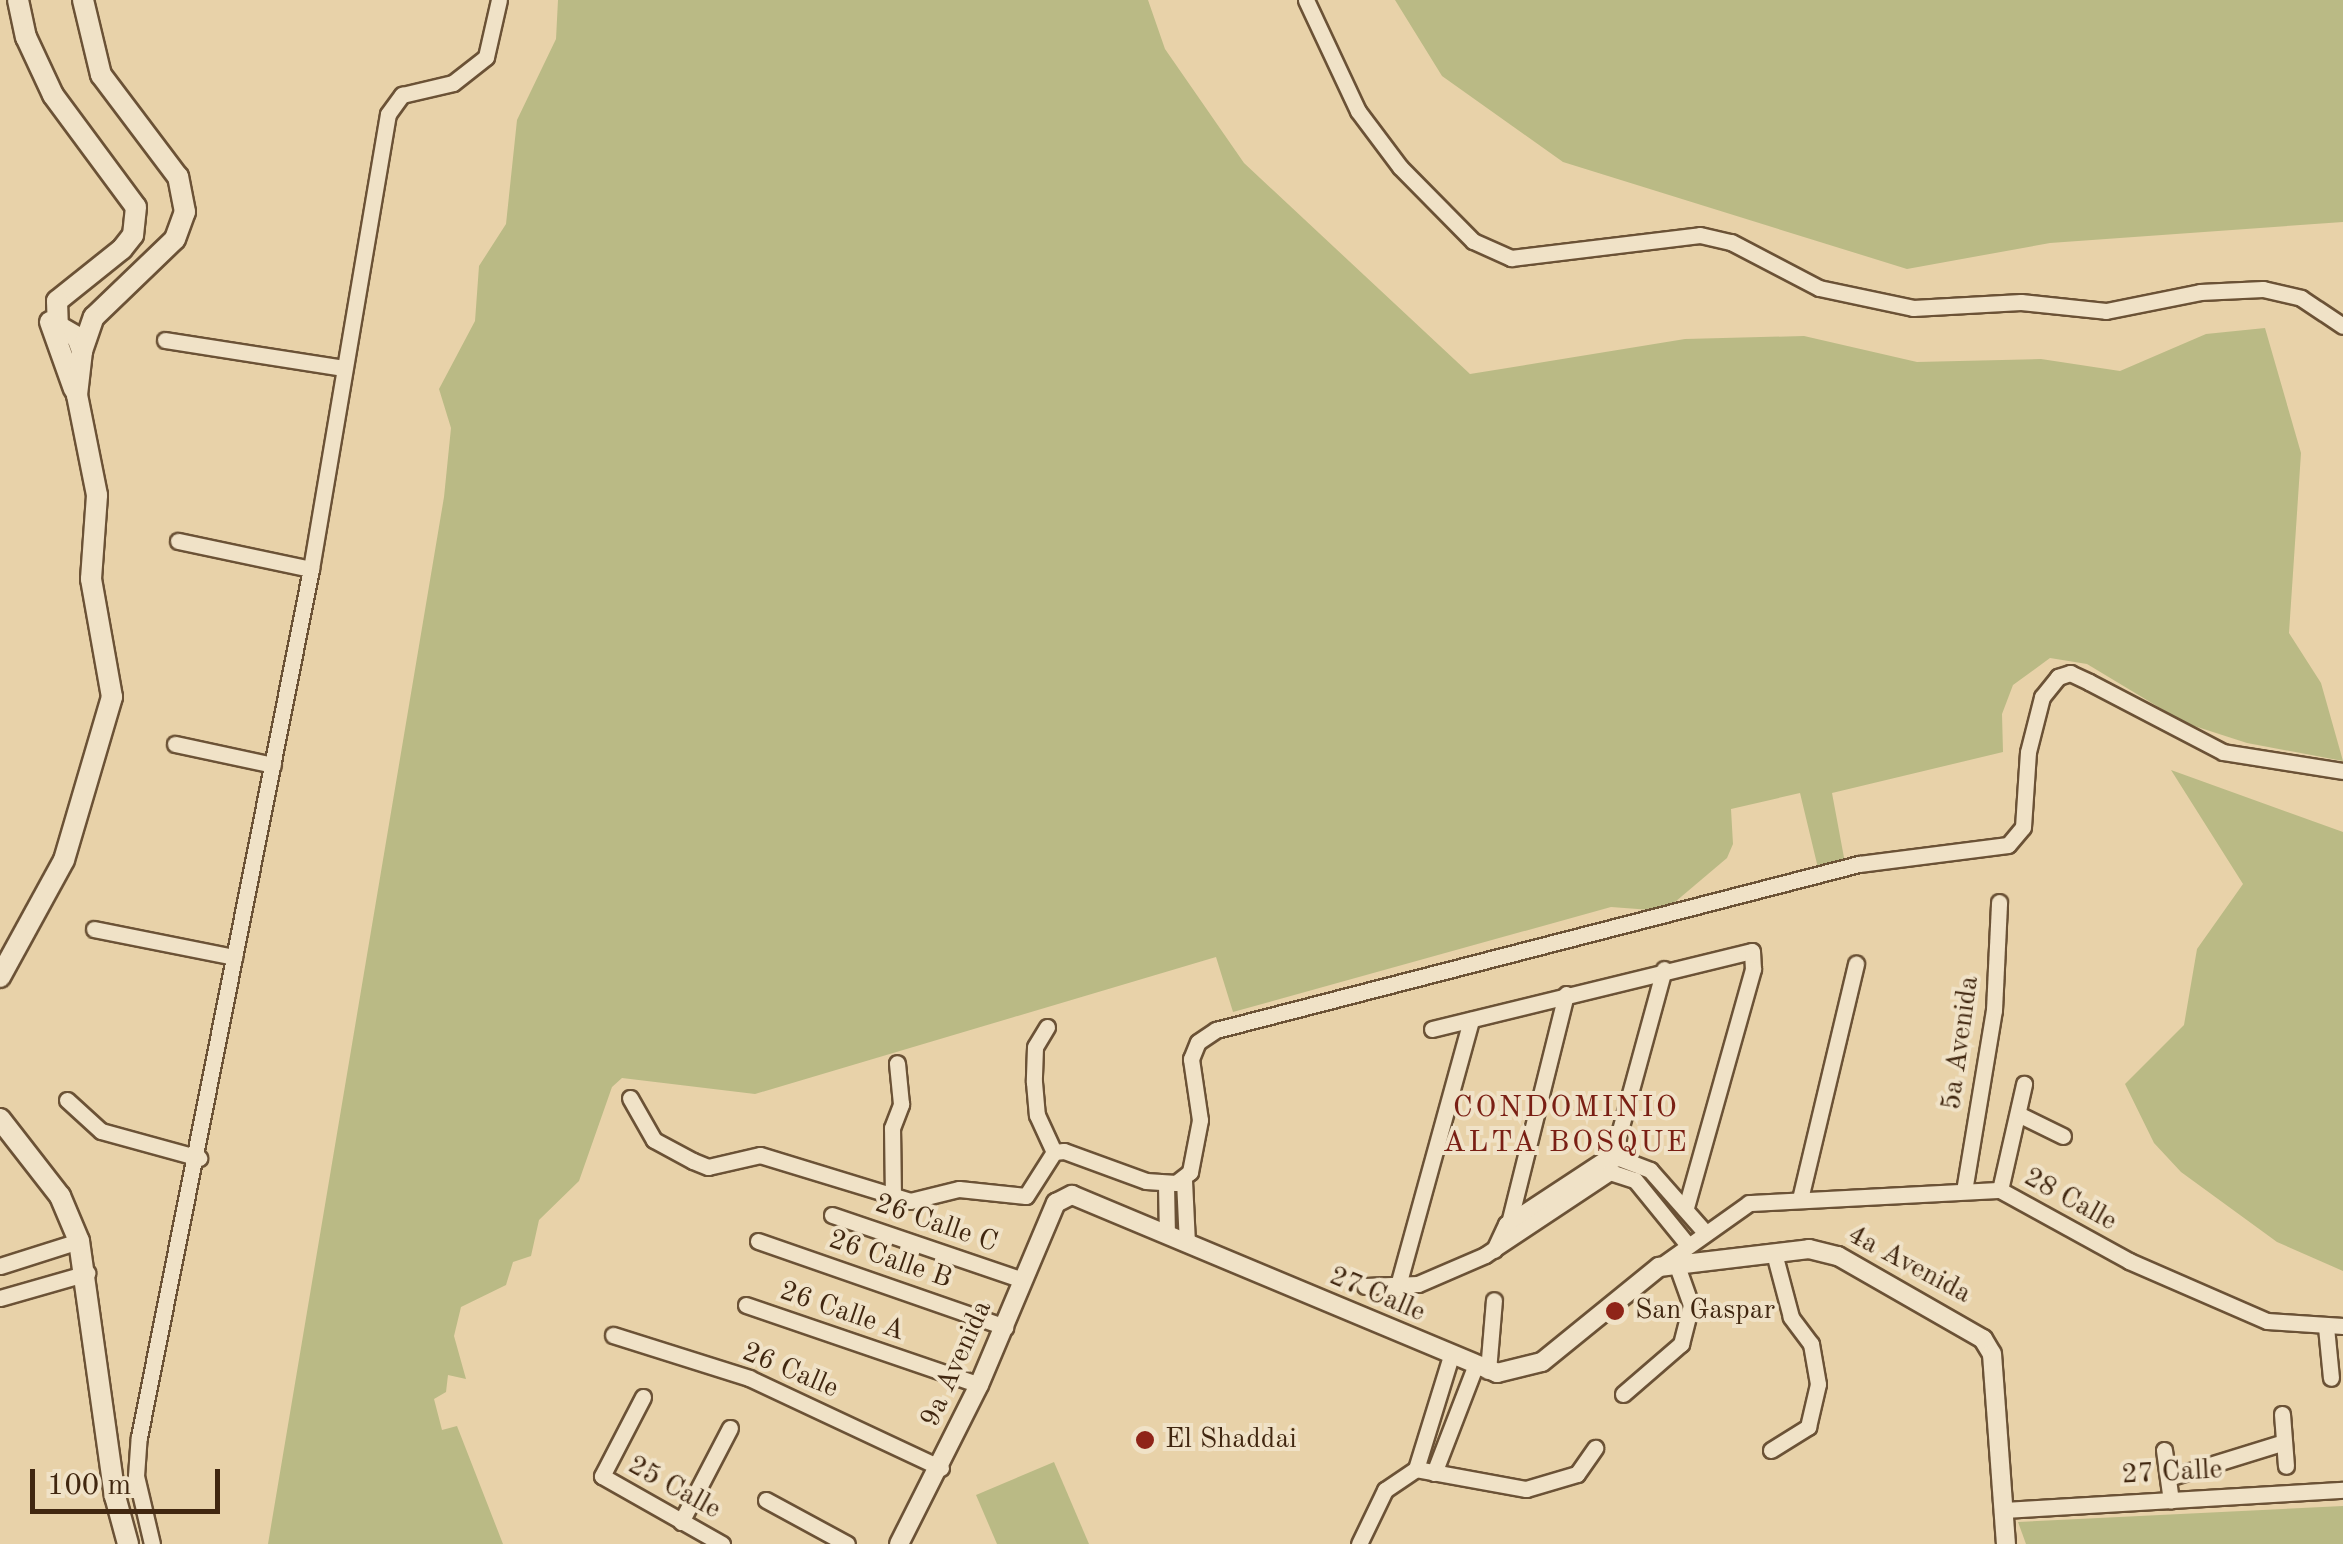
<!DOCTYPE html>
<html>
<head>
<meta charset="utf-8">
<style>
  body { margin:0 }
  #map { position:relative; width:2343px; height:1544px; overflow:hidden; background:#e8d2a9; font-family:"Old Standard TT",serif }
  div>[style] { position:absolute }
  .green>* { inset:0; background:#baba85 }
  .roads { filter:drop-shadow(2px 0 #6b5236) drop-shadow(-2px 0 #6b5236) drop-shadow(0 2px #6b5236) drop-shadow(0 -2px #6b5236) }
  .minor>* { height:15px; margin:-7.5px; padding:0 7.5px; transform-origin:7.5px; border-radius:7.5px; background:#f0e2c7 }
  .tertiary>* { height:18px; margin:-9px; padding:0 9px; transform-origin:9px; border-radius:9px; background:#f0e2c7 }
  .secondary>* { height:20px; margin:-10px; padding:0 10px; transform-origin:10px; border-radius:10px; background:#f0e2c7 }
  .dots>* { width:28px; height:28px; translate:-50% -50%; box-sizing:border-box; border:5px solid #f0e2c7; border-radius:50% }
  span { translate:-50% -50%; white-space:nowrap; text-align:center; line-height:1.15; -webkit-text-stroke:8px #f0e2c7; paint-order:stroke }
  .street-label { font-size:28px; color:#412710 }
  .poi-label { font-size:28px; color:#412710 }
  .left { translate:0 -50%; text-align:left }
  .neighbourhood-label { font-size:30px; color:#7a1f14; letter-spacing:2.5px }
  .scale { position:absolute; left:30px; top:1469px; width:190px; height:45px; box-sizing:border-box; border:5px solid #412710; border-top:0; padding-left:12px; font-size:30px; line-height:35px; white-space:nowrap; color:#412710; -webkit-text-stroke:8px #f0e2c7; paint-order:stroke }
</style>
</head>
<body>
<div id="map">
  <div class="green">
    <div style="clip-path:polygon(558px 0,1148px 0,1165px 49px,1244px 163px,1470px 374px,1685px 339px,1804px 336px,1917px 362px,2041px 359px,2120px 371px,2206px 334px,2265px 328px,2301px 453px,2289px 633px,2321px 683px,2343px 761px,2247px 743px,2185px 723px,2087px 664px,2050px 658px,2013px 685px,2002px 714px,2003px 752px,1832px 793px,1845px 863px,1818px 868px,1800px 793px,1731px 809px,1733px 844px,1727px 858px,1675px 902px,1651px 910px,1611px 907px,1233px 1012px,1216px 957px,755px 1094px,622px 1078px,612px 1087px,579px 1181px,539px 1220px,531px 1256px,513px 1262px,506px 1285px,461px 1307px,454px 1336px,466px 1379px,448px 1375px,446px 1392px,434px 1399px,442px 1430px,457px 1426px,503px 1544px,268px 1544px,444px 497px,451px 428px,439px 389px,475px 321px,479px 266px,506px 224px,517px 120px,556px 39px)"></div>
    <div style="clip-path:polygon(1395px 0,2343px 0,2343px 222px,2050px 243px,1907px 269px,1563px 162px,1442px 76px)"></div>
    <div style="clip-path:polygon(2171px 770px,2343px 832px,2343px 1271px,2277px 1242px,2181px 1172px,2154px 1143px,2125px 1084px,2184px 1025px,2197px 949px,2243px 884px)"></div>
    <div style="clip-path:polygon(1054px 1462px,1089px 1544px,997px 1544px,976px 1495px)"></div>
    <div style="clip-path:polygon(2343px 1506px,2343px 1544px,2026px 1544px,2018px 1522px)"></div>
  </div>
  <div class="roads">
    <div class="minor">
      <div style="left:1306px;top:0;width:123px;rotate:64.9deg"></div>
      <div style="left:1358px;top:111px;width:70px;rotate:53.1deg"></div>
      <div style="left:1400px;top:167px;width:104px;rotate:45.4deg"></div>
      <div style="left:1473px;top:241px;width:42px;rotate:24.1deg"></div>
      <div style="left:1511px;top:258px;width:190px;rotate:-6.9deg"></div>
      <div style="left:1700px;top:235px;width:32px;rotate:13deg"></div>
      <div style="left:1731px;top:242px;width:99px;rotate:27.6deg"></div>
      <div style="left:1819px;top:288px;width:96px;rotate:12deg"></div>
      <div style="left:1913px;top:308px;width:108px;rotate:-3.2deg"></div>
      <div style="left:2021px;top:302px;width:85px;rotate:6deg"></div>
      <div style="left:2106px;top:311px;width:96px;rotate:-11.4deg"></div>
      <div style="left:2200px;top:292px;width:63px;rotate:-2.7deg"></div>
      <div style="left:2263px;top:289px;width:39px;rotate:13deg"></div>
      <div style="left:2301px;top:298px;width:50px;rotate:33.7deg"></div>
      <div style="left:165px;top:340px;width:180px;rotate:8.9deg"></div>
      <div style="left:178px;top:541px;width:136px;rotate:11.9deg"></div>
      <div style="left:175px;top:744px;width:100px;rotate:12.1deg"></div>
      <div style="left:94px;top:929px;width:143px;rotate:11.3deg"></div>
      <div style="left:1047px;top:1027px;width:23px;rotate:121deg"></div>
      <div style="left:1035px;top:1047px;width:35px;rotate:92deg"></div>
      <div style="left:1034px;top:1082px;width:33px;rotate:85deg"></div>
      <div style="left:1037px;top:1115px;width:41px;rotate:65.3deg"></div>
      <div style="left:1432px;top:1029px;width:329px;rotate:-13.7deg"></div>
      <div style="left:1752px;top:951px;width:18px;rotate:87deg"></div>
      <div style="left:1753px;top:969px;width:248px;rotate:105.7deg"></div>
      <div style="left:630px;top:1098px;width:48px;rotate:60.3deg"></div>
      <div style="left:654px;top:1140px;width:44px;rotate:28.3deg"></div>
      <div style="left:693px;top:1161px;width:16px;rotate:22deg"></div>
      <div style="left:708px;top:1167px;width:53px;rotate:-13deg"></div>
      <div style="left:760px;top:1155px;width:157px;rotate:17deg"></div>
      <div style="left:910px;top:1201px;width:50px;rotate:-13.8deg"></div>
      <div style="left:959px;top:1189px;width:67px;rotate:6deg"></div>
      <div style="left:1026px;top:1196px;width:52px;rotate:-57.5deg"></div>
      <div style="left:1054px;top:1152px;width:10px;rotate:-6deg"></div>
      <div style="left:1064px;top:1151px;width:87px;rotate:20.1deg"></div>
      <div style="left:1146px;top:1181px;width:30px;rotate:4deg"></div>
      <div style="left:1176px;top:1183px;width:18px;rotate:-38deg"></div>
      <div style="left:1190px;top:1172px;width:53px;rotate:-79.1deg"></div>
      <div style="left:1200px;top:1120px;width:62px;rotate:-98.4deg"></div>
      <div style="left:1191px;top:1059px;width:18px;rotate:-68deg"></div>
      <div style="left:1198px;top:1042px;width:22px;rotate:-34deg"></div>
      <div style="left:1216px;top:1030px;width:664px;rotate:-14.48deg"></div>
      <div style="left:1859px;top:864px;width:150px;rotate:-7.3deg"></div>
      <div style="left:2008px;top:845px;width:23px;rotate:-50deg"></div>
      <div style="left:2023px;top:827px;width:75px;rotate:-86.2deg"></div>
      <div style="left:2028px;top:752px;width:57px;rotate:-75.7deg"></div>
      <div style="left:2042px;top:697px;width:26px;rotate:-51deg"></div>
      <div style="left:2058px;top:677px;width:13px;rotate:-18deg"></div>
      <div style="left:2070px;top:673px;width:21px;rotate:25deg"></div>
      <div style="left:2089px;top:682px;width:151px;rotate:27.6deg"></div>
      <div style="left:2223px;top:752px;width:121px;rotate:9deg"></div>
      <div style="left:67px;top:1100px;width:46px;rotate:42.4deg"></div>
      <div style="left:101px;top:1131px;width:102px;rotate:15.4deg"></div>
      <div style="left:2018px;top:1114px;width:50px;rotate:26.1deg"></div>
      <div style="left:1611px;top:1163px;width:201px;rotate:-74.7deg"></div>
      <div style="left:1184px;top:1180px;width:63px;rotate:87.3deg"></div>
      <div style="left:1166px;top:1184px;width:50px;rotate:88.9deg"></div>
      <div style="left:2000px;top:1190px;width:109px;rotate:-77.2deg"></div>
      <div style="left:1964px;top:1191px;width:183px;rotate:-80.6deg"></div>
      <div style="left:1994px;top:1010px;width:108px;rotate:-87.3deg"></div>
      <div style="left:893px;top:1198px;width:70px;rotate:-90.8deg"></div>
      <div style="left:892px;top:1128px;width:26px;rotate:-69deg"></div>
      <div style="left:901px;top:1104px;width:41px;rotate:-95.6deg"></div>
      <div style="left:1800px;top:1199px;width:242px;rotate:-76.6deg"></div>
      <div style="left:832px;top:1215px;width:202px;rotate:18.8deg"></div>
      <div style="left:1508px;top:1227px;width:240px;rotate:-76deg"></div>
      <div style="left:758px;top:1241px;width:262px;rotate:19.2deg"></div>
      <div style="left:1494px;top:1250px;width:29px;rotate:-65deg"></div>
      <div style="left:1506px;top:1224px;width:126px;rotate:-33.3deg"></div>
      <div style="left:1611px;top:1155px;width:42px;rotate:21deg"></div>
      <div style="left:1650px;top:1170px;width:81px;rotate:48.5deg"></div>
      <div style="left:0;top:1266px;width:83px;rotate:-17.6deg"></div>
      <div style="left:1659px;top:1267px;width:110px;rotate:-35.4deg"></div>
      <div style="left:1749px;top:1203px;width:251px;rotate:-3deg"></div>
      <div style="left:2000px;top:1190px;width:147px;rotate:28.8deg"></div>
      <div style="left:2129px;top:1261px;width:150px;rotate:23.5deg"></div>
      <div style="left:2267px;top:1321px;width:76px;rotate:3.8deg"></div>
      <div style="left:1365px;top:1286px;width:53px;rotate:-2.2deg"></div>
      <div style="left:1418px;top:1284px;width:73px;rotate:-23.4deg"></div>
      <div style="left:1485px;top:1255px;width:150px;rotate:-33.6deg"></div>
      <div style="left:1610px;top:1172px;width:26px;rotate:18deg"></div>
      <div style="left:1635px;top:1180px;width:82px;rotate:50.9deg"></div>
      <div style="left:1397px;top:1289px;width:279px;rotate:-74.6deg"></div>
      <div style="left:0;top:1298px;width:91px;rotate:-16deg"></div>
      <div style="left:746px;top:1305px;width:246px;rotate:18.9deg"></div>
      <div style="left:2326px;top:1327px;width:51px;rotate:84.4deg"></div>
      <div style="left:613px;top:1335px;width:143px;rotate:17.5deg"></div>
      <div style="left:749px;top:1378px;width:212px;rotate:25.1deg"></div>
      <div style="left:1488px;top:1371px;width:71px;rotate:-85.2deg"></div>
      <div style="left:1623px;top:1394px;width:77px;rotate:-40.8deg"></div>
      <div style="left:1681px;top:1344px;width:40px;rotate:-75.6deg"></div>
      <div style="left:1691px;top:1305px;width:41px;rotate:-109.7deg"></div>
      <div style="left:643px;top:1397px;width:89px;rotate:117.4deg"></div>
      <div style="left:602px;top:1476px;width:138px;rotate:29.5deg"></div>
      <div style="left:2282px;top:1414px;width:52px;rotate:85.6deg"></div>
      <div style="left:1771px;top:1450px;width:44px;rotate:-31.9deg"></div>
      <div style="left:1808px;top:1427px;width:44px;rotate:-76.9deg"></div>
      <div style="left:1818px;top:1384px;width:41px;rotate:-99.9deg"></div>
      <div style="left:1811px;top:1344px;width:34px;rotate:-127deg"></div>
      <div style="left:1791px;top:1317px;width:66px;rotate:-104.9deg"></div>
      <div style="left:2164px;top:1450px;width:51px;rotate:82.2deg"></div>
      <div style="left:1416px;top:1469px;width:112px;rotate:10.3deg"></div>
      <div style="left:1526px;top:1489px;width:53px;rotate:-16.4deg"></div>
      <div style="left:1577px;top:1474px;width:32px;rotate:-55deg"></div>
      <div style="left:1434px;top:1473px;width:114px;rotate:-68.9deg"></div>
      <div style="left:2168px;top:1478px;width:121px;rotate:-17.2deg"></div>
      <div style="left:766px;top:1500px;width:92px;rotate:28.5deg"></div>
      <div style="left:2004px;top:1510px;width:340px;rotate:-3.4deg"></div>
      <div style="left:681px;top:1522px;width:106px;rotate:-62.5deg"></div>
      <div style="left:152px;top:1544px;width:70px;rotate:-103.2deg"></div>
      <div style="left:136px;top:1476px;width:39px;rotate:-86deg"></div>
      <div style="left:139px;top:1437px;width:885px;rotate:-78.79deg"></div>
      <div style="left:311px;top:569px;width:461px;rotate:-80.4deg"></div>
      <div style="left:388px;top:114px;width:24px;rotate:-54deg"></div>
      <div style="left:402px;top:95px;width:52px;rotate:-13.2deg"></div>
      <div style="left:453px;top:83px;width:42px;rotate:-38.2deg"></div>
      <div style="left:486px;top:57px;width:58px;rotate:-77.2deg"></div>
      <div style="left:1359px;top:1544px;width:60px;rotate:-64.3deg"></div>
      <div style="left:1385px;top:1490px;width:37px;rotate:-34deg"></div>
      <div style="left:1416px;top:1469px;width:118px;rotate:-72.8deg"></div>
    </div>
    <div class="tertiary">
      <div style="left:899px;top:1544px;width:178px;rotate:-63.3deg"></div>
      <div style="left:979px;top:1385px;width:198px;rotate:-67.1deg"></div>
      <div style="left:1056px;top:1203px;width:18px;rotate:-27deg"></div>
      <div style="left:1072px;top:1195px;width:461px;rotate:22.7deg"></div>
      <div style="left:1497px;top:1373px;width:46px;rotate:-13.7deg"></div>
      <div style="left:1542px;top:1362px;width:151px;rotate:-39.1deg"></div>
      <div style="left:1659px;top:1267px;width:151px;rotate:-6.8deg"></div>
      <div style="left:1809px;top:1249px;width:30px;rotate:14deg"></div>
      <div style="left:1838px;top:1256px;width:167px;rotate:29.8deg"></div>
      <div style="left:1983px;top:1339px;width:17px;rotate:59deg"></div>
      <div style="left:1992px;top:1354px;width:191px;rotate:85.8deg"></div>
    </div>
    <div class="secondary">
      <div style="left:18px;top:0;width:38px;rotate:78deg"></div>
      <div style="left:26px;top:37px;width:64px;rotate:65deg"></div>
      <div style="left:53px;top:95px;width:139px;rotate:53.5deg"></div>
      <div style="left:136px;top:207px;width:28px;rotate:96deg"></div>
      <div style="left:133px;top:235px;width:18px;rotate:128deg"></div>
      <div style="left:122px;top:249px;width:83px;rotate:141.3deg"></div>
      <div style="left:57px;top:301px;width:25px;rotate:88deg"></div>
      <div style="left:58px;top:326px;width:22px;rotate:30deg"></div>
      <div style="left:77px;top:337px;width:15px;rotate:70deg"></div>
      <div style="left:50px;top:322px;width:71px;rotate:70.3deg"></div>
      <div style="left:0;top:977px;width:133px;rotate:-61.3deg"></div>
      <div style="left:64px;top:860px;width:170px;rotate:-73.6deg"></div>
      <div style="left:112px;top:697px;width:120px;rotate:-100.1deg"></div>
      <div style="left:91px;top:579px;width:84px;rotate:-85.9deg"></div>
      <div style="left:97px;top:495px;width:102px;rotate:-101.3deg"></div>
      <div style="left:77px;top:395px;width:44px;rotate:-83.5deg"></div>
      <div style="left:82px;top:351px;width:36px;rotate:-71deg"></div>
      <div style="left:94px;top:317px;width:112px;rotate:-43.9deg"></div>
      <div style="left:175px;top:239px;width:29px;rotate:-70deg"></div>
      <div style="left:185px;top:212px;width:36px;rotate:-101deg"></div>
      <div style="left:178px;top:177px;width:128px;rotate:-127deg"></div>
      <div style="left:101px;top:75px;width:77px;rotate:-103.5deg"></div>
      <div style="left:0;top:1119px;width:98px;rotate:52.1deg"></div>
      <div style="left:60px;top:1196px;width:49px;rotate:67.1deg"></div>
      <div style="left:79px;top:1241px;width:258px;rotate:82deg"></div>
      <div style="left:115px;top:1496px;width:50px;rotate:74.8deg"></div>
    </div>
  </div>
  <div class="dots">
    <div style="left:1615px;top:1311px;background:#8f2418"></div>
    <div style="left:1145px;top:1440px;background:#8f2418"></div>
  </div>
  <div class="street-label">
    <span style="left:1961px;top:1043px;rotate:-82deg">5a Avenida</span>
    <span style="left:2070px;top:1200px;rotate:29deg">28 Calle</span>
    <span style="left:936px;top:1224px;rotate:19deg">26 Calle C</span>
    <span style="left:890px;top:1260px;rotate:19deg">26 Calle B</span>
    <span style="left:1909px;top:1265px;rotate:28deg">4a Avenida</span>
    <span style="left:1377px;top:1295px;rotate:23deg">27 Calle</span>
    <span style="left:842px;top:1312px;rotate:19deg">26 Calle A</span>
    <span style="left:957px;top:1364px;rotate:-66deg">9a Avenida</span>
    <span style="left:790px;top:1371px;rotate:23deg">26 Calle</span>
    <span style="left:2172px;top:1473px;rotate:-3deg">27 Calle</span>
    <span style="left:674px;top:1488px;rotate:29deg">25 Calle</span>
  </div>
  <div class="poi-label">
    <span class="left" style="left:1635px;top:1311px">San Gaspar</span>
    <span class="left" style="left:1165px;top:1440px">El Shaddai</span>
  </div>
  <div class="neighbourhood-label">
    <span style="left:1566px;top:1125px">CONDOMINIO<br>ALTA BOSQUE</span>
  </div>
  <div class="scale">100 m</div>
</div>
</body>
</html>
